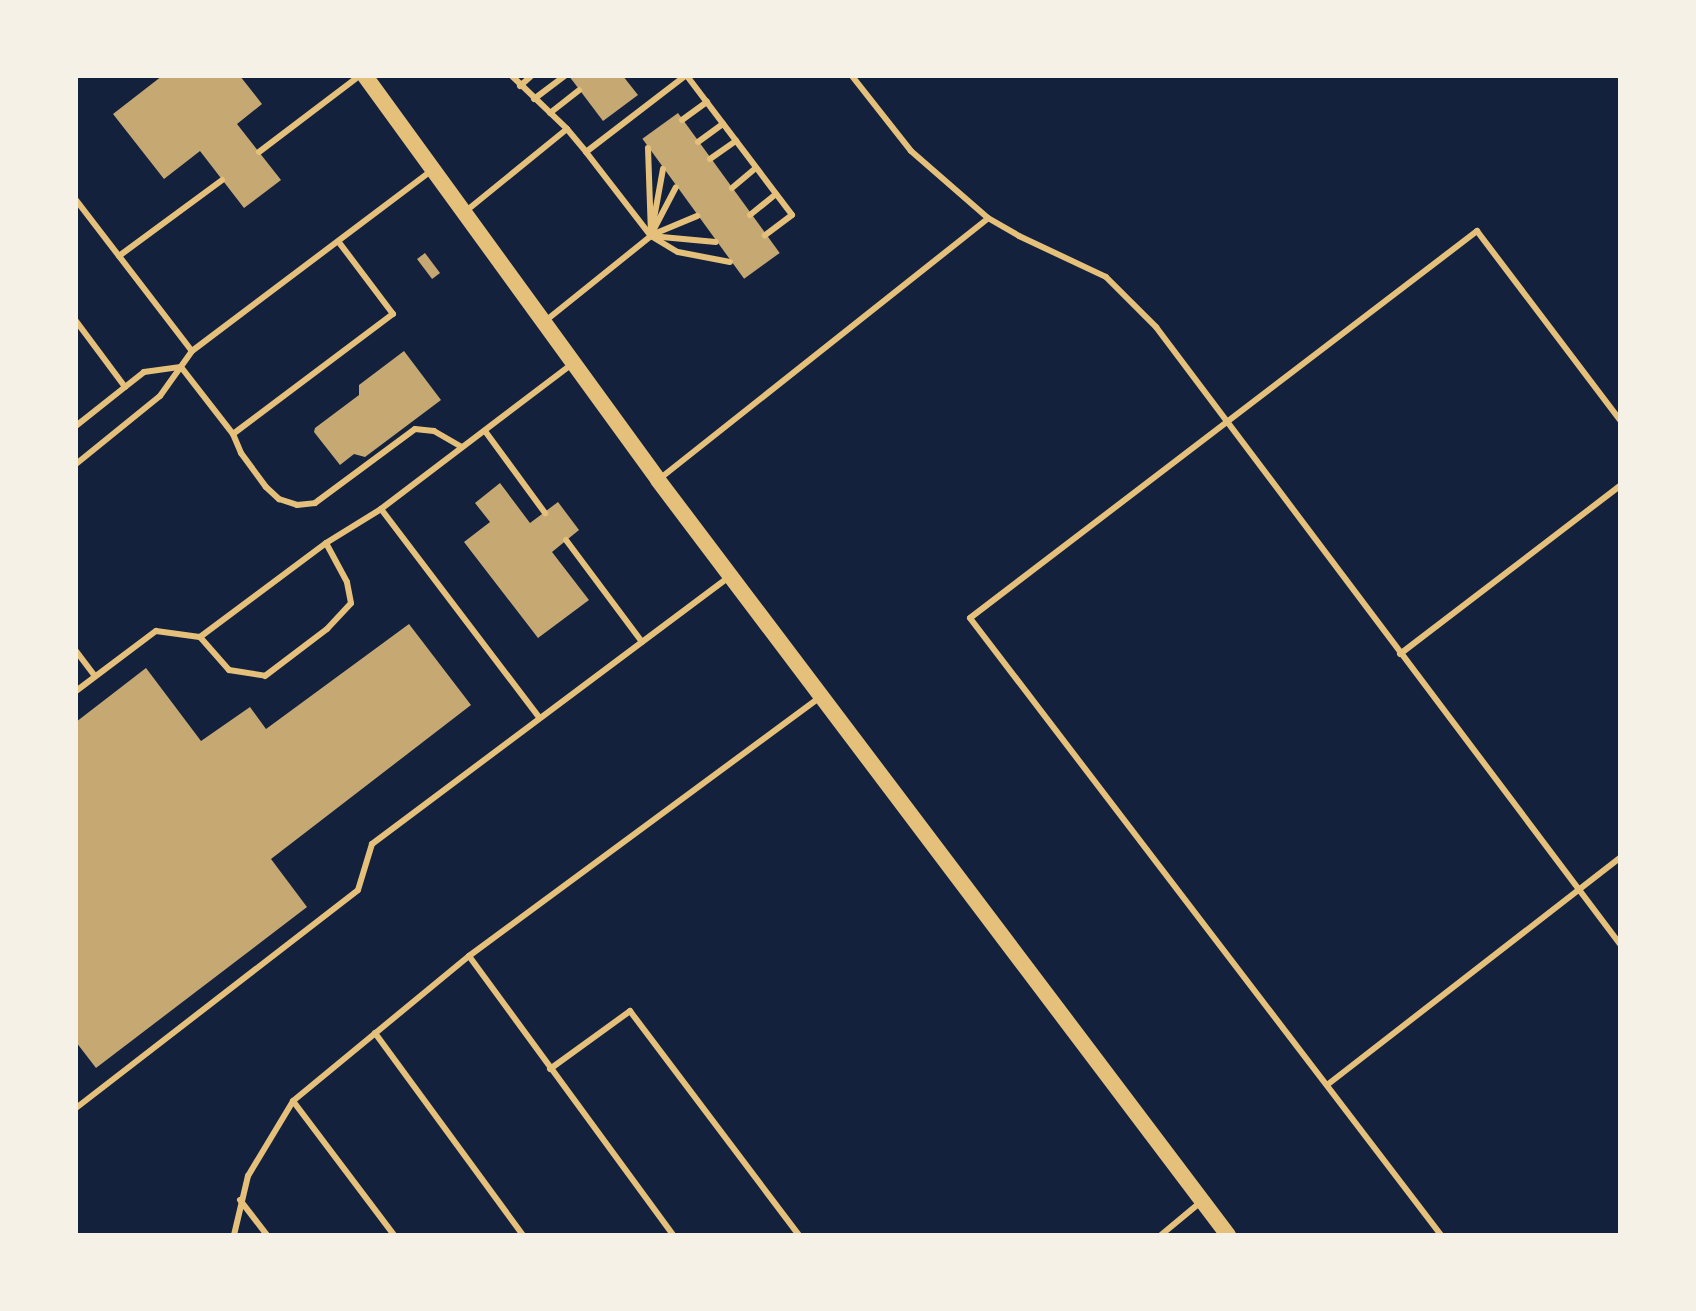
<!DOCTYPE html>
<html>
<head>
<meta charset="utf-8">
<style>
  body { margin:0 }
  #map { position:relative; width:1696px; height:1311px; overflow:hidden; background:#14213d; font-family:"Archivo Narrow",sans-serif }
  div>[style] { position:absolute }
  .building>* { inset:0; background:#c6a872; transform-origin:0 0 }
  .service>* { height:6px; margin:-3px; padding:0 3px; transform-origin:3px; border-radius:3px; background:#e5c07b }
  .secondary>* { height:16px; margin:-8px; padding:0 8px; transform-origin:8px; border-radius:8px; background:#e5c07b }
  span { translate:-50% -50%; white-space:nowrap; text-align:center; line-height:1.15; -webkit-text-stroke:6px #f6f1e7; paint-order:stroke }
  .frame { position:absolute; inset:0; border:78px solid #f6f1e7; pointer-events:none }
</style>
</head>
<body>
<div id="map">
  <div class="building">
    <div style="clip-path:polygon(162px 76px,240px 76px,262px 104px,237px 124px,281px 180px,244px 208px,200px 151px,164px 179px,113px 114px)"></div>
    <div style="clip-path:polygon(569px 76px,623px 76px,638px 95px,603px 121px)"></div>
    <div style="left:678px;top:113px;width:173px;height:44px;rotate:54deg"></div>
    <div style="left:425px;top:253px;width:25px;height:10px;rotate:53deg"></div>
    <div style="clip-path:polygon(404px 351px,441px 400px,365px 457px,354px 454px,340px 465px,314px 432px,315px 428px,359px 395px,359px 385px)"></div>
    <div style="clip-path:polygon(500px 483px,530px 523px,558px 502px,579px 530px,552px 552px,589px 600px,538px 638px,464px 542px,490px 522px,475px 503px)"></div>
    <div style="clip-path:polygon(409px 624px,471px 705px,271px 859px,307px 907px,96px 1068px,76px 1042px,76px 722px,146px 668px,201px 741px,250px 707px,266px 729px)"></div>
  </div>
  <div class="service">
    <div style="left:512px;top:76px;width:76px;rotate:43.9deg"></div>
    <div style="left:687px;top:76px;width:174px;rotate:52.9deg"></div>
    <div style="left:792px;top:215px;width:34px;rotate:143deg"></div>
    <div style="left:852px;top:76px;width:95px;rotate:51.8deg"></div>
    <div style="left:911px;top:151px;width:102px;rotate:41deg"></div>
    <div style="left:988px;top:218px;width:36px;rotate:30deg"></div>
    <div style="left:1019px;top:236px;width:96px;rotate:25.2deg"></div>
    <div style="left:1106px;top:277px;width:71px;rotate:45deg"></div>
    <div style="left:1156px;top:327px;width:772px;rotate:53.06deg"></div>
    <div style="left:520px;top:86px;width:15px;rotate:-42deg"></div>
    <div style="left:534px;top:99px;width:38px;rotate:-37deg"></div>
    <div style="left:550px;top:113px;width:37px;rotate:-38deg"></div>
    <div style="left:682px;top:120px;width:31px;rotate:-36deg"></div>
    <div style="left:698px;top:142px;width:31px;rotate:-36deg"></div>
    <div style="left:648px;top:148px;width:88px;rotate:88deg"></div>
    <div style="left:259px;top:152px;width:126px;rotate:-37.2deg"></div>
    <div style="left:586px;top:152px;width:106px;rotate:52.3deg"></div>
    <div style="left:651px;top:236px;width:65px;rotate:5.3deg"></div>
    <div style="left:710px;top:159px;width:32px;rotate:-35deg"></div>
    <div style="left:732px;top:188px;width:31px;rotate:-40deg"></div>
    <div style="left:76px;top:200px;width:190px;rotate:52.5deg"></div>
    <div style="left:466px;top:211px;width:130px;rotate:-39.1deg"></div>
    <div style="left:567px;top:129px;width:30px;rotate:50deg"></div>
    <div style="left:586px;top:152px;width:125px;rotate:-37.5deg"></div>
    <div style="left:750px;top:215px;width:33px;rotate:-39deg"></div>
    <div style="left:653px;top:224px;width:56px;rotate:-79.7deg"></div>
    <div style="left:654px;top:229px;width:47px;rotate:-62.4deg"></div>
    <div style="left:654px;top:234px;width:47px;rotate:-22.7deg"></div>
    <div style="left:119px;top:256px;width:128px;rotate:-36.4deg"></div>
    <div style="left:76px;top:321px;width:82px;rotate:53.4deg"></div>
    <div style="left:125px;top:387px;width:63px;rotate:141.5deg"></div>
    <div style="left:544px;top:322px;width:137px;rotate:-38.8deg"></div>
    <div style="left:651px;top:236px;width:31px;rotate:31deg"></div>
    <div style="left:678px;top:252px;width:53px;rotate:10.9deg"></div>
    <div style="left:125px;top:387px;width:24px;rotate:-38deg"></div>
    <div style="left:144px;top:372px;width:37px;rotate:-8deg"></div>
    <div style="left:181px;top:367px;width:85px;rotate:52.2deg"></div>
    <div style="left:233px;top:434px;width:200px;rotate:-36.9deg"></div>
    <div style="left:393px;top:314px;width:91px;rotate:-127deg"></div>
    <div style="left:485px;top:431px;width:102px;rotate:53.8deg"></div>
    <div style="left:233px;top:434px;width:21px;rotate:67deg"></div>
    <div style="left:241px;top:453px;width:42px;rotate:53.7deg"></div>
    <div style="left:266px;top:487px;width:18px;rotate:43deg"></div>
    <div style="left:279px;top:499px;width:19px;rotate:18deg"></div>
    <div style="left:297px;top:505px;width:18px;rotate:-6deg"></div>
    <div style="left:315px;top:503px;width:124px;rotate:-36.5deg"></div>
    <div style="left:415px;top:429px;width:19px;rotate:6deg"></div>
    <div style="left:434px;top:431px;width:32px;rotate:30deg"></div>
    <div style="left:76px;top:464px;width:108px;rotate:-39deg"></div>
    <div style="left:160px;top:396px;width:55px;rotate:-54.6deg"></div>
    <div style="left:192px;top:351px;width:299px;rotate:-37deg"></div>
    <div style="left:658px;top:480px;width:421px;rotate:-38.4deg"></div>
    <div style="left:381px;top:509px;width:260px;rotate:52.8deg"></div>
    <div style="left:566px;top:540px;width:127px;rotate:53.3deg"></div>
    <div style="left:200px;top:637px;width:44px;rotate:48.7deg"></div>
    <div style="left:229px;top:670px;width:36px;rotate:9deg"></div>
    <div style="left:265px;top:676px;width:78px;rotate:-37.2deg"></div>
    <div style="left:327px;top:629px;width:35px;rotate:-47deg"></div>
    <div style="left:351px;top:603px;width:21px;rotate:-101deg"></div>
    <div style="left:347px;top:582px;width:44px;rotate:-118.3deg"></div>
    <div style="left:76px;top:651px;width:31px;rotate:53deg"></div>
    <div style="left:1400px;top:654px;width:277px;rotate:-37.4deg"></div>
    <div style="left:76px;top:691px;width:100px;rotate:-36.9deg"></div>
    <div style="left:156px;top:631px;width:44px;rotate:7.8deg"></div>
    <div style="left:200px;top:637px;width:157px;rotate:-36.7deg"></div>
    <div style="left:326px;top:543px;width:65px;rotate:-31.7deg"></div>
    <div style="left:381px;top:509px;width:238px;rotate:-37.2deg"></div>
    <div style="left:469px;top:956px;width:346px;rotate:53.8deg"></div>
    <div style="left:375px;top:1033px;width:250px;rotate:53.8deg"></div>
    <div style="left:550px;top:1069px;width:99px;rotate:-35.9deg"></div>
    <div style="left:630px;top:1011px;width:281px;rotate:53deg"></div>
    <div style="left:1327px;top:1085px;width:371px;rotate:-37.8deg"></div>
    <div style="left:293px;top:1101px;width:168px;rotate:53deg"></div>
    <div style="left:76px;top:1108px;width:356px;rotate:-37.7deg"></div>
    <div style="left:358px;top:890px;width:48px;rotate:-73.1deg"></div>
    <div style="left:372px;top:844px;width:447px;rotate:-36.8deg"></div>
    <div style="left:240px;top:1200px;width:44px;rotate:52.4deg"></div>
    <div style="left:234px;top:1235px;width:61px;rotate:-76.7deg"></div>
    <div style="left:248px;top:1176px;width:87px;rotate:-59deg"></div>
    <div style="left:293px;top:1101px;width:228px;rotate:-39.5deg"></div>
    <div style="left:469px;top:956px;width:436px;rotate:-36.4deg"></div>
    <div style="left:1161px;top:1235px;width:53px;rotate:-39.7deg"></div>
    <div style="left:1441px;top:1235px;width:776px;rotate:-127.36deg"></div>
    <div style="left:970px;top:618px;width:638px;rotate:-37.35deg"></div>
    <div style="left:1477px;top:231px;width:237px;rotate:52.9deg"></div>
  </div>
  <div class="secondary">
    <div style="left:365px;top:76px;width:499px;rotate:54deg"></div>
    <div style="left:658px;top:480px;width:946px;rotate:52.95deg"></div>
  </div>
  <div class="frame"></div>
</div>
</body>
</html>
